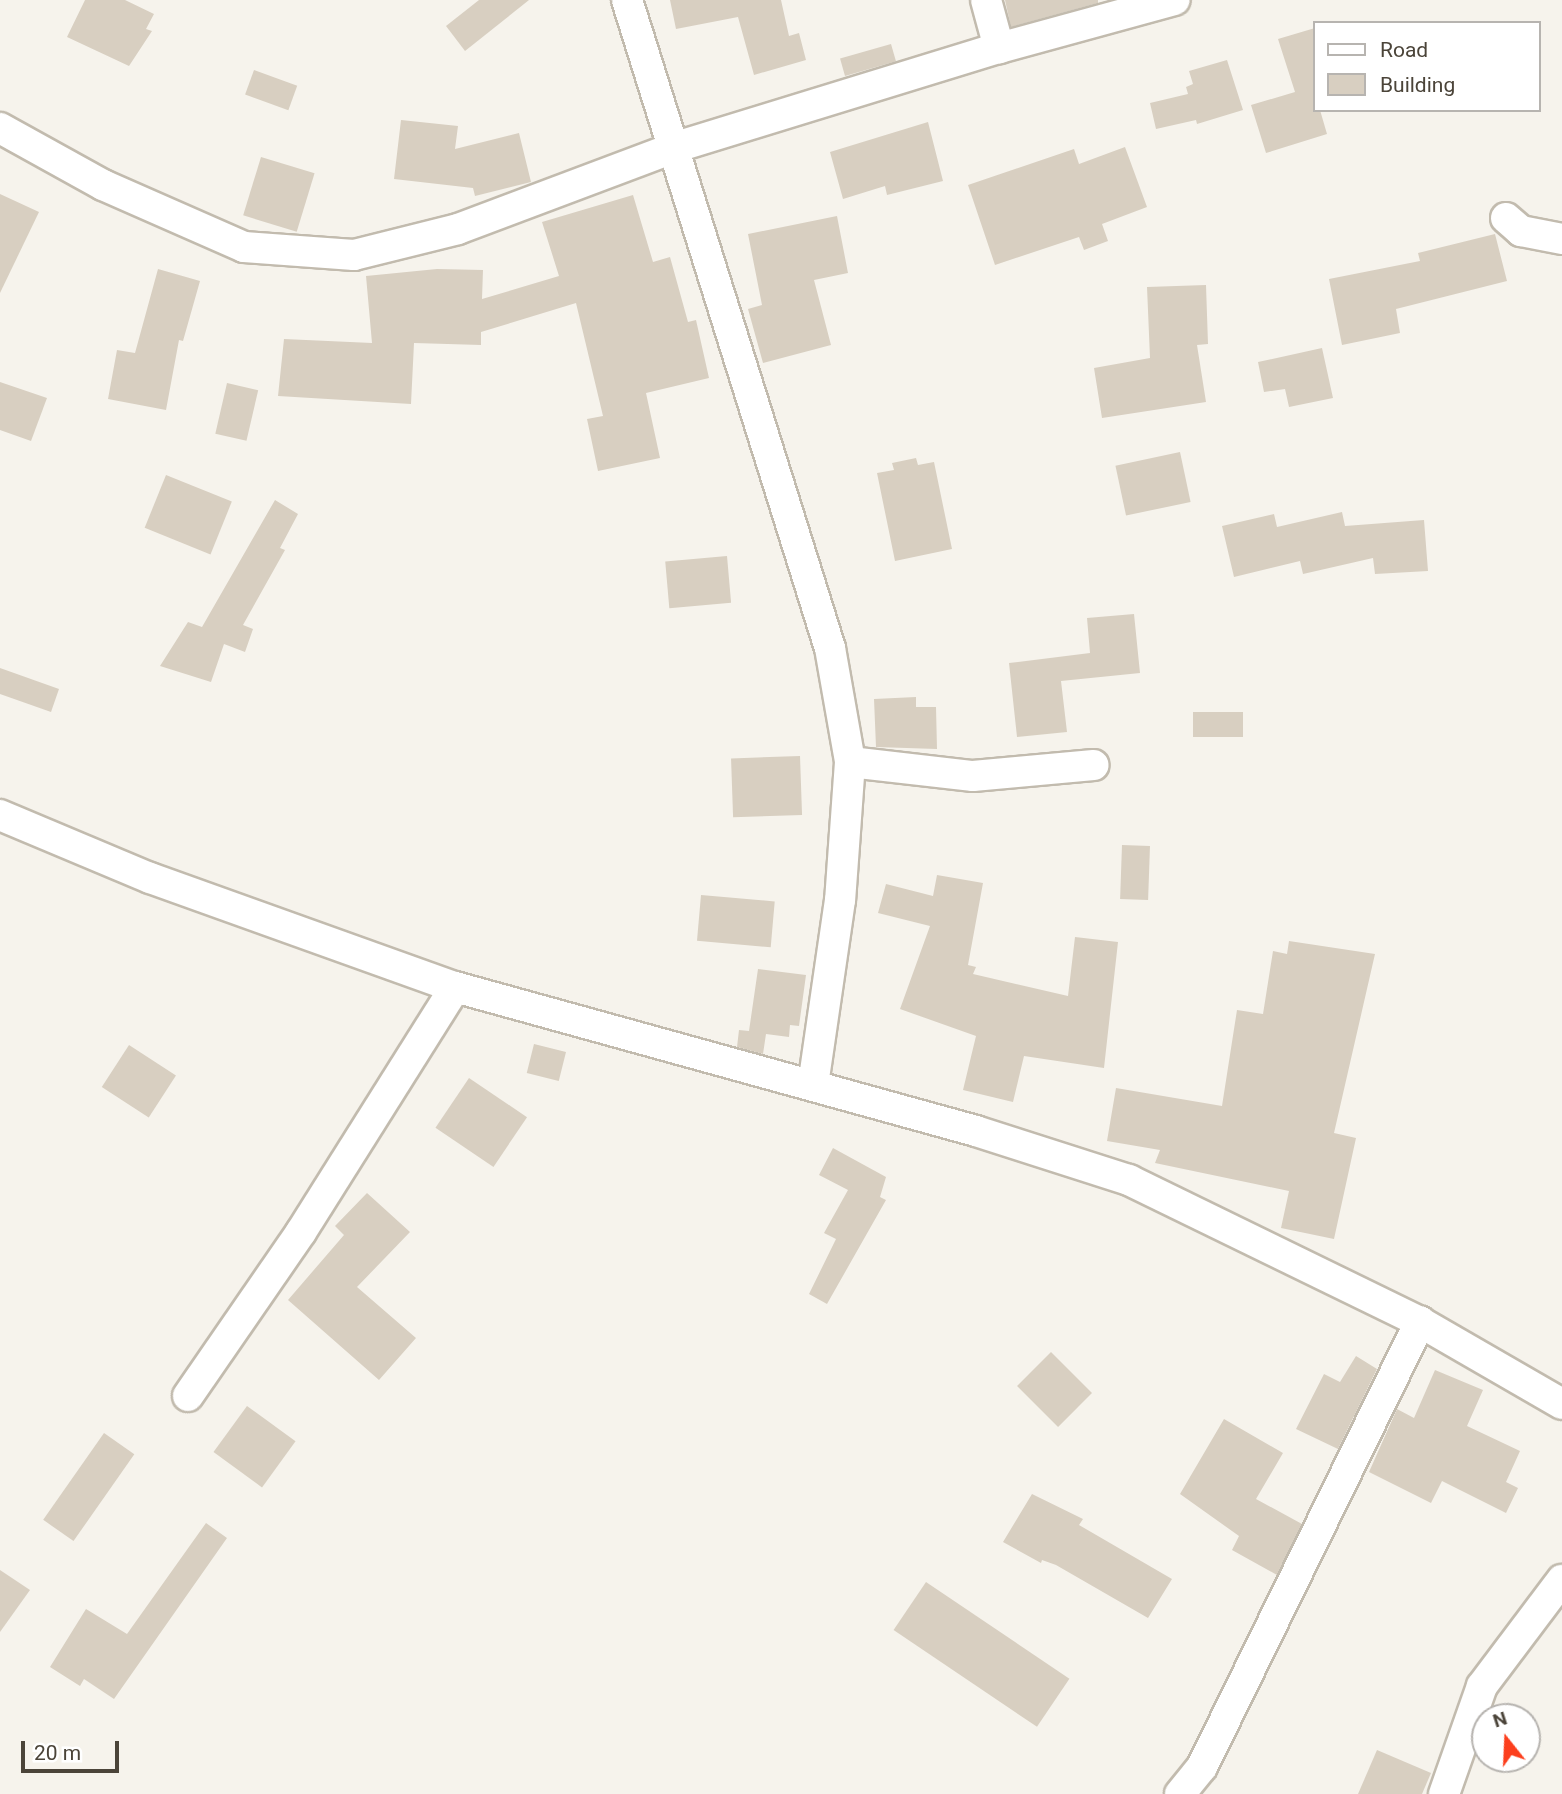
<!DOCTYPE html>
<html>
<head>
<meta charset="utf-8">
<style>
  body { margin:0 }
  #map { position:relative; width:1562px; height:1794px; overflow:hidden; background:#f6f3ec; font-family:Roboto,sans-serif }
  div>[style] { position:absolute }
  .building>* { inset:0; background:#d8cfc1; transform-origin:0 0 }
  .roads { filter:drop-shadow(2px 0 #c2bbae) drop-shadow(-2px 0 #c2bbae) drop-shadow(0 2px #c2bbae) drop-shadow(0 -2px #c2bbae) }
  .minor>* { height:30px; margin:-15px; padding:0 15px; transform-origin:15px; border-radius:15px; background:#fff }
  span { translate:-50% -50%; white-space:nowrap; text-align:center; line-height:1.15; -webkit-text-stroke:5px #fff; paint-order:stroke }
  .legend { position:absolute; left:1313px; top:21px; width:228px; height:91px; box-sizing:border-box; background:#fff; border:2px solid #b7b4b0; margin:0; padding:9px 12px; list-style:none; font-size:21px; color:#4b4439 }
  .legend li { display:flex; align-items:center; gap:14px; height:35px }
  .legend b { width:35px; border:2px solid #b7b4b0 }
  .north { position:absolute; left:1471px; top:1703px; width:70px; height:70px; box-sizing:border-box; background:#fff; border:2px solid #b7b4b0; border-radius:50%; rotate:342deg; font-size:19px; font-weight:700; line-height:28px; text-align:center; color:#4b4439 }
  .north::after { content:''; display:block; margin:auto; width:24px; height:32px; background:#fc3f1d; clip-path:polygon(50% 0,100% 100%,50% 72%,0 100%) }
  .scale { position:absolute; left:21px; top:1741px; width:98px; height:32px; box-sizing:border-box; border:4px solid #4b4439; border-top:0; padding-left:9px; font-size:21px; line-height:24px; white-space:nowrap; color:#4b4439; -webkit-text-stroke:5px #fff; paint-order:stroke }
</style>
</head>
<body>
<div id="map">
  <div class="building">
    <div style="clip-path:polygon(85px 0,125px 0,154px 14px,146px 29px,152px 31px,129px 66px,67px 37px)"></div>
    <div style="clip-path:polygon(479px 0,529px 0,465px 51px,446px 26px)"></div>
    <div style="clip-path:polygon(670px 0,781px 0,789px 36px,799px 33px,806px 60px,754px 75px,738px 17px,676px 29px)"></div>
    <div style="clip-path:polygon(1005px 0,1098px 0,1098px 3px,1011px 27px)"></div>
    <div style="clip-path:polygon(1315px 28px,1315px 110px,1320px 110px,1327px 134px,1266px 153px,1251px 105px,1295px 92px,1278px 39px)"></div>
    <div style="left:891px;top:44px;width:18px;height:53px;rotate:74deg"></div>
    <div style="clip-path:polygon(1227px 60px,1243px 110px,1197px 124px,1196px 120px,1156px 129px,1150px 103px,1188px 94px,1186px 87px,1193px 84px,1189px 71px)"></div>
    <div style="left:254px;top:70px;width:46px;height:26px;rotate:20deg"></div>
    <div style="clip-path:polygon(401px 120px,458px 126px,455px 149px,519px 133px,531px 182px,475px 196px,473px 188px,394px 179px)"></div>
    <div style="clip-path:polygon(928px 122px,943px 181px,887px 195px,885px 186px,843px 199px,830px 152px)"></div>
    <div style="clip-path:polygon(1125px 147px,1147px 207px,1102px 224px,1108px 241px,1084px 250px,1079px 237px,995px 265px,968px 185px,1074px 149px,1079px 164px)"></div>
    <div style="left:261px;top:157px;width:56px;height:61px;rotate:17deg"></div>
    <div style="clip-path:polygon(0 194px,39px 212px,0 293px)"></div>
    <div style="clip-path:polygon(633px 195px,653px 262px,670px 257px,688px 322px,696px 320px,709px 378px,646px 393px,660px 458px,598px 471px,587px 419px,603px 416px,576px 303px,481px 332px,481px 345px,414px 343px,411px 404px,278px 396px,284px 339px,372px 343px,366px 276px,437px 269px,483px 270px,482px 299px,559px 276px,542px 222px)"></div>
    <div style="clip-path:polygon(837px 216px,848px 273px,814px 280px,831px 345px,763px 363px,748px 309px,762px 305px,748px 234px)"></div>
    <div style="clip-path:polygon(1495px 234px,1507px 281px,1396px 309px,1400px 333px,1342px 345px,1329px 279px,1420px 261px,1418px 253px)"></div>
    <div style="clip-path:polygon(158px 269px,200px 281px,183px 341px,179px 340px,166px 410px,108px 399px,117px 350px,135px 353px)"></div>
    <div style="clip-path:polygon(1206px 285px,1208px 344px,1197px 345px,1206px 402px,1102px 418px,1094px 368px,1150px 358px,1147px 287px)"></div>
    <div style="clip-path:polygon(1322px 348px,1333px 398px,1289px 407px,1285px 389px,1264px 392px,1258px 362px)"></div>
    <div style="clip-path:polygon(0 382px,47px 398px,31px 441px,0 430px)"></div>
    <div style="left:227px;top:383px;width:32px;height:52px;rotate:13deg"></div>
    <div style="left:1180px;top:452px;width:51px;height:66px;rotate:78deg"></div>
    <div style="clip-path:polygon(916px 458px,918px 465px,934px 462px,952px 549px,895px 561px,877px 473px,894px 470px,892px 463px)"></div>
    <div style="left:166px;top:475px;width:71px;height:57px;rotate:22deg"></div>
    <div style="clip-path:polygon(275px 500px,298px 514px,280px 548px,285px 550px,243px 625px,253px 629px,245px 652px,224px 644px,211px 682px,160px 666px,188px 622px,202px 627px)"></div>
    <div style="clip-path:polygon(1342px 512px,1345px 526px,1424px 520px,1428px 571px,1375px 574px,1373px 558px,1303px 574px,1300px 561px,1234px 577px,1222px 526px,1274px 514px,1277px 527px)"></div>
    <div style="left:727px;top:556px;width:47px;height:62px;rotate:85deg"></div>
    <div style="clip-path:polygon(1134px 614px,1140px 673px,1061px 681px,1067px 732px,1017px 737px,1009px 663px,1090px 653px,1087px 618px)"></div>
    <div style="clip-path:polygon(0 668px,59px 689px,51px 712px,0 694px)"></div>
    <div style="clip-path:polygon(916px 697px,916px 707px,936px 707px,937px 749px,876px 747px,874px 699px)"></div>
    <div style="left:1193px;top:712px;width:50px;height:25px"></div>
    <div style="left:800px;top:756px;width:59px;height:69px;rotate:88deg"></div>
    <div style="left:1122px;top:845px;width:28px;height:54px;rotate:2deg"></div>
    <div style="clip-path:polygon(937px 875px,983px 883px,968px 965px,976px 967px,973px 974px,1068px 996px,1075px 937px,1118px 942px,1104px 1068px,1024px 1056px,1013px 1102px,963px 1090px,976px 1036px,900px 1009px,930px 926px,878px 913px,886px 884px,933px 896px)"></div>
    <div style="left:701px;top:895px;width:74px;height:46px;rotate:5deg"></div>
    <div style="clip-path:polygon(1289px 941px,1375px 954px,1334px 1133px,1356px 1138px,1334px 1239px,1281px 1228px,1289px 1191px,1155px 1163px,1160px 1150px,1107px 1141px,1116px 1088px,1222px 1106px,1237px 1010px,1263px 1014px,1273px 951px,1287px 954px)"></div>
    <div style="clip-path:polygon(758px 969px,806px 975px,799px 1026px,790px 1025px,789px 1037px,766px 1034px,763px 1054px,737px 1047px,739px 1030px,749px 1031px)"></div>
    <div style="left:534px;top:1044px;width:33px;height:30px;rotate:14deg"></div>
    <div style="left:129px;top:1045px;width:56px;height:50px;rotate:33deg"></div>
    <div style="left:469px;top:1078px;width:70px;height:60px;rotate:34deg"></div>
    <div style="clip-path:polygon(833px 1148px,886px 1177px,880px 1197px,886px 1200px,827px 1304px,809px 1294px,836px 1239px,824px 1233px,848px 1190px,819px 1175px)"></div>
    <div style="clip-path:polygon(367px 1193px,410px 1232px,357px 1287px,416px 1338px,379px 1380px,288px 1300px,344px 1235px,335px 1226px)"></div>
    <div style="left:1051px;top:1352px;width:58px;height:48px;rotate:45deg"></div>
    <div style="clip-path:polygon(1356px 1356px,1377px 1369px,1338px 1449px,1296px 1429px,1324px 1374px,1340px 1382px)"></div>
    <div style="clip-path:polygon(1435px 1370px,1483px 1390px,1467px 1426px,1520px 1451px,1506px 1482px,1518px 1488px,1506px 1513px,1442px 1481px,1431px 1503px,1369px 1472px,1397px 1409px,1414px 1418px)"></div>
    <div style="left:247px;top:1406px;width:60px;height:57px;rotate:36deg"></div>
    <div style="clip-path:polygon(1224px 1419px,1283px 1453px,1256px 1499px,1302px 1524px,1277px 1575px,1232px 1550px,1239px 1536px,1180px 1494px)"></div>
    <div style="left:104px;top:1433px;width:37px;height:106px;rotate:35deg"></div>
    <div style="clip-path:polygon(1032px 1494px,1083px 1519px,1079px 1525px,1172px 1579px,1148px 1618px,1056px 1565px,1042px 1560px,1041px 1563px,1003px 1542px)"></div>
    <div style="clip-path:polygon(206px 1523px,227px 1538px,114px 1699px,84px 1679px,80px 1686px,50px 1667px,86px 1609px,127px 1634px)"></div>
    <div style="clip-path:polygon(0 1570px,30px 1590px,0 1632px)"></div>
    <div style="left:926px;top:1582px;width:173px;height:58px;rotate:34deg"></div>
    <div style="clip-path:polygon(1377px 1750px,1431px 1773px,1422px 1794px,1358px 1794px)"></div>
  </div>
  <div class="roads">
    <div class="minor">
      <div style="left:627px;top:0;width:679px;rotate:72.61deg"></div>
      <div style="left:830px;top:648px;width:116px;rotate:80deg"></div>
      <div style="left:850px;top:762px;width:138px;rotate:94.1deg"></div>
      <div style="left:840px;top:900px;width:187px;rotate:98.3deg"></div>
      <div style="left:986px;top:0;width:50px;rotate:74.8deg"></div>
      <div style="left:0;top:128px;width:118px;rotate:29deg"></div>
      <div style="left:103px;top:185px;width:154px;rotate:23.7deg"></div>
      <div style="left:244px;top:247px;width:110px;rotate:4.2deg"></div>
      <div style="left:354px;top:255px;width:107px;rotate:-14deg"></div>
      <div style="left:458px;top:229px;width:230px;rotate:-20.6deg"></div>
      <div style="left:673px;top:148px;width:341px;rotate:-17.1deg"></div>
      <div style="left:999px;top:48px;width:182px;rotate:-15.3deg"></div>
      <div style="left:1506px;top:218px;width:20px;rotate:41deg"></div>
      <div style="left:1521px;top:231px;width:42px;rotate:11deg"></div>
      <div style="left:850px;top:762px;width:124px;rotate:6.5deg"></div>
      <div style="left:973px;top:776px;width:121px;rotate:-5.2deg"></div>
      <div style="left:0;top:815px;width:163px;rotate:22.8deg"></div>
      <div style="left:150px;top:878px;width:324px;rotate:19.7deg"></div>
      <div style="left:455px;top:987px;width:541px;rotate:15.45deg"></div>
      <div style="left:976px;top:1131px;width:161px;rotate:17.8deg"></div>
      <div style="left:1129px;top:1180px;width:324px;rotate:26deg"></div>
      <div style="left:1420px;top:1322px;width:164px;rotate:30deg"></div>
      <div style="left:188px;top:1396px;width:199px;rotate:-55.4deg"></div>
      <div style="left:301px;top:1232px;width:289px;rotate:-57.8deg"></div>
      <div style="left:1180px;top:1794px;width:35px;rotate:-51deg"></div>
      <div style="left:1202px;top:1767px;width:496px;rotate:-63.9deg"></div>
      <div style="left:1444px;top:1794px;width:114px;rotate:-70.6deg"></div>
      <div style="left:1482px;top:1686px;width:133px;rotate:-53deg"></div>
    </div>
  </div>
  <ul class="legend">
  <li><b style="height:9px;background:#fff"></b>Road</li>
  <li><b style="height:19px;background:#d8cfc1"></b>Building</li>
  </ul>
  <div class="north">N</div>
  <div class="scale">20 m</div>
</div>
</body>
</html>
